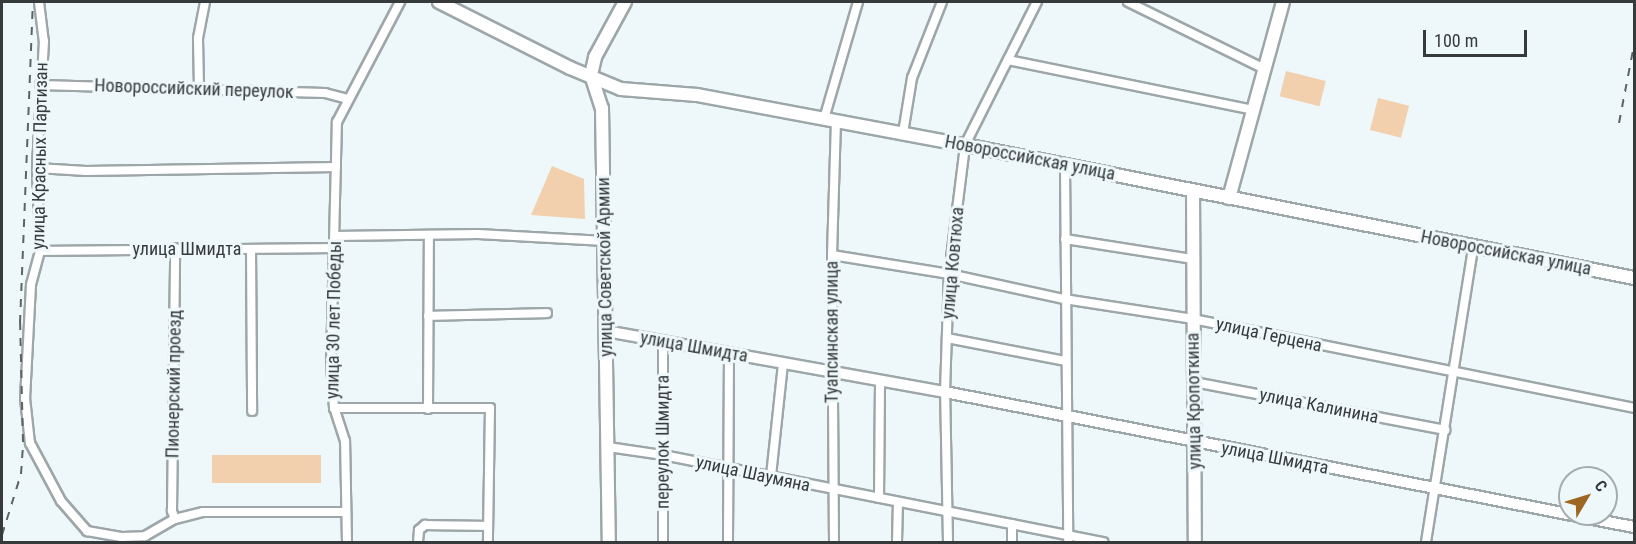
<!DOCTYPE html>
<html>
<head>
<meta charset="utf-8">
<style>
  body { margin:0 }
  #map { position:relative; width:1636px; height:544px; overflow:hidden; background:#eef8fb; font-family:"Roboto Condensed",sans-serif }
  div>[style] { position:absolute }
  .green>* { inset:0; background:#f2d0ad; transform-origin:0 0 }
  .roads { filter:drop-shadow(2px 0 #9da6a9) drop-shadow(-2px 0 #9da6a9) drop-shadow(0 2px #9da6a9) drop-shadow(0 -2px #9da6a9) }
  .minor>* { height:8px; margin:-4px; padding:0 4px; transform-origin:4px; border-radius:4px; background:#fff }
  .tertiary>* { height:10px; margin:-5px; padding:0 5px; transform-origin:5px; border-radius:5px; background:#fff }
  .secondary>* { height:12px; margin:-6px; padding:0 6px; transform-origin:6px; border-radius:6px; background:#fff }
  .primary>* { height:12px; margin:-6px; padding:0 6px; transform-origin:6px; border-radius:6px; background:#fff }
  .rail>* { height:2px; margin-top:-1px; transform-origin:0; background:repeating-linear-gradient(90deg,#5d6263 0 8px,transparent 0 16px) }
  span { translate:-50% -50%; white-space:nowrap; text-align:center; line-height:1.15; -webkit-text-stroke:6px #eef8fb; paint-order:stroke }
  .street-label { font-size:18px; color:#363a3b }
  .frame { position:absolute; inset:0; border:3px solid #363a3b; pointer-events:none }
  .north { position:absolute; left:1558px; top:466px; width:60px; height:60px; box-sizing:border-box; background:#eef8fb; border:2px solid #a4acae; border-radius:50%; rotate:52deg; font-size:16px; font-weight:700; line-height:24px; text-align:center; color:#363a3b }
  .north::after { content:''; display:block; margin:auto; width:21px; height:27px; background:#9e6622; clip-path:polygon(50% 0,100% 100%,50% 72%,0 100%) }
  .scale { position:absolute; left:1423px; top:30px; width:104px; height:27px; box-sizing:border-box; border:3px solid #363a3b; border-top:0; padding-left:8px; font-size:18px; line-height:21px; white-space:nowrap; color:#363a3b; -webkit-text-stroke:4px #eef8fb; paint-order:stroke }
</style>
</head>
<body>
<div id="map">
  <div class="green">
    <div style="left:1286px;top:71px;width:41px;height:26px;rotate:14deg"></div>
    <div style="left:1378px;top:98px;width:32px;height:33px;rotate:14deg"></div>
    <div style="clip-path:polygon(552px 166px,584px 179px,585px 219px,531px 215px)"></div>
    <div style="left:321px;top:455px;width:28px;height:109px;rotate:90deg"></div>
  </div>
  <div class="roads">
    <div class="minor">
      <div style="left:39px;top:2px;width:39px;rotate:83deg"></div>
      <div style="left:44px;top:41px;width:127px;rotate:93.2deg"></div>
      <div style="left:37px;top:168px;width:83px;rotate:87.9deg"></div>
      <div style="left:40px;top:251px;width:35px;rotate:105deg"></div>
      <div style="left:31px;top:285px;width:113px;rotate:93deg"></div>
      <div style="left:25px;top:398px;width:45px;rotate:83.7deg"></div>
      <div style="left:30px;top:443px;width:66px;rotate:61.9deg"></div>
      <div style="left:61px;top:501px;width:40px;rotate:49deg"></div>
      <div style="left:87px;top:531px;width:36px;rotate:10deg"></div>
      <div style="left:122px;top:537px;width:23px;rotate:-2deg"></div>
      <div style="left:145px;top:536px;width:34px;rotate:-30deg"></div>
      <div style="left:175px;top:519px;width:29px;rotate:-14deg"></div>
      <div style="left:203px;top:512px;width:143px"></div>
      <div style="left:1128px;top:2px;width:153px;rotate:26.1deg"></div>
      <div style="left:1008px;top:60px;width:250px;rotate:11.5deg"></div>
      <div style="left:40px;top:85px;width:285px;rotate:1.6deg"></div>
      <div style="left:325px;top:93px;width:23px;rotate:15deg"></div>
      <div style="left:199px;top:87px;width:49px;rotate:-91.2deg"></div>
      <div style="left:198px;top:38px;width:37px;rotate:-79deg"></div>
      <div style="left:824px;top:119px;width:122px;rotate:-73.8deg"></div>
      <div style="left:903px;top:133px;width:56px;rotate:-80.7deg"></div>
      <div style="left:912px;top:78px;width:82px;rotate:-68.5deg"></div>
      <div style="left:1065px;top:165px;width:377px;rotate:89.5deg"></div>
      <div style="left:37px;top:168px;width:49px;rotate:3.5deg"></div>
      <div style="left:86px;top:171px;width:250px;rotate:-0.9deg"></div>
      <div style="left:335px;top:236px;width:143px;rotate:-0.8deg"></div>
      <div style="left:478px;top:234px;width:127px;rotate:3.2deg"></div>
      <div style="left:1065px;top:239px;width:130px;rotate:8.9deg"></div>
      <div style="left:251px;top:249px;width:162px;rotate:89.6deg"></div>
      <div style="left:40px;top:251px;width:294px;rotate:-0.6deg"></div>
      <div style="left:832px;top:255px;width:119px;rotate:9.2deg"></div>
      <div style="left:949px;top:274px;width:118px;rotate:12.3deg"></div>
      <div style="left:1064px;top:299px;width:131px;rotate:8.8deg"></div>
      <div style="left:1193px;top:319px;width:450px;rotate:11.4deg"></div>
      <div style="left:428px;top:316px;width:119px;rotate:-1.4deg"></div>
      <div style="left:947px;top:338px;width:120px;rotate:11deg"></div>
      <div style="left:1194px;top:382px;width:256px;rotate:10.8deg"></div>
      <div style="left:334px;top:408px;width:156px"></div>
      <div style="left:490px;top:408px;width:134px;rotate:90.9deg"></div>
      <div style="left:428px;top:409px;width:174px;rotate:-89.7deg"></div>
      <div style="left:608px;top:447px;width:56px;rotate:8.3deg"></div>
      <div style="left:663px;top:455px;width:449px;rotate:11.2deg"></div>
      <div style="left:771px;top:476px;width:114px;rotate:-83.9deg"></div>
      <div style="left:879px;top:498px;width:118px;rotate:-89.5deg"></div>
      <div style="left:175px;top:519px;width:9px;rotate:-111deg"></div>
      <div style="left:172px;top:511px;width:263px;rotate:-89.3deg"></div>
      <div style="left:347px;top:542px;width:101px;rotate:-91.1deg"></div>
      <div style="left:345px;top:441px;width:35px;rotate:-108deg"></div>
      <div style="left:334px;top:408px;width:44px;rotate:-93.9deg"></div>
      <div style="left:331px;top:364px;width:242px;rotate:-88.6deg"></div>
      <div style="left:337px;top:122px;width:136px;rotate:-62.3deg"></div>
      <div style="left:418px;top:542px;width:12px;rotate:-85deg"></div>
      <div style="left:419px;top:530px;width:8px;rotate:-40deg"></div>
      <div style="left:425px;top:525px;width:63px;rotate:0.9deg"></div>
      <div style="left:663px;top:542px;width:201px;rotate:-90deg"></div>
      <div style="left:728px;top:542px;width:189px;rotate:-89.7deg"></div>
      <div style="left:834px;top:542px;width:287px;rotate:-90.4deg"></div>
      <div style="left:832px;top:255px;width:133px;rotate:-88.3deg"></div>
      <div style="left:897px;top:542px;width:40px;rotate:-88.6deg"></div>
      <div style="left:948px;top:542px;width:150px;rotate:-91.1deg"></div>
      <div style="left:945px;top:392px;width:118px;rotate:-88.1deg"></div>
      <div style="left:949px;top:274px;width:130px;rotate:-82.9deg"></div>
      <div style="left:965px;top:145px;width:160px;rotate:-63.3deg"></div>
      <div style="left:1012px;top:542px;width:18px;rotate:-90deg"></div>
      <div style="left:1426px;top:542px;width:299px;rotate:-80.9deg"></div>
    </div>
    <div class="tertiary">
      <div style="left:606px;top:331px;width:344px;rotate:10.2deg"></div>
      <div style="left:945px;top:392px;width:702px;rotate:11.09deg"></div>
    </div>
    <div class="secondary">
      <div style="left:591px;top:75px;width:18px;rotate:-77deg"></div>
      <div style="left:595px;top:57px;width:63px;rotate:-61.4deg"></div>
      <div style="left:1229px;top:198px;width:203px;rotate:-74.6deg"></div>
    </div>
    <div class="primary">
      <div style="left:439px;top:2px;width:147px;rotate:26.7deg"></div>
      <div style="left:570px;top:68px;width:55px;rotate:22.4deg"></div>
      <div style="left:621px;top:89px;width:76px;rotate:4.5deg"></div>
      <div style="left:697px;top:95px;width:273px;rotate:10.6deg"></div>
      <div style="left:965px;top:145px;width:682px;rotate:11.24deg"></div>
      <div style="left:591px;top:75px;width:35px;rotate:72deg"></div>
      <div style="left:602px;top:108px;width:434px;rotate:89.1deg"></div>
      <div style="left:1193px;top:191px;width:351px;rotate:89.7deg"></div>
    </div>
  </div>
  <div class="rail">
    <div style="left:1619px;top:123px;width:79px;rotate:-79.1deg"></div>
    <div style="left:2px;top:535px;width:64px;rotate:-72.7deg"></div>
    <div style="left:21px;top:474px;width:32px;rotate:-86deg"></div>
    <div style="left:23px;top:442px;width:119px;rotate:-91.4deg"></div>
    <div style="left:20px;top:323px;width:321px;rotate:-87.7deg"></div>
  </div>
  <div class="street-label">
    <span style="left:194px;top:89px;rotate:2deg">Новороссийский переулок</span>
    <span style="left:40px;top:156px;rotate:-89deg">улица Красных Партизан</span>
    <span style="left:1030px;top:158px;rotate:11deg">Новороссийская улица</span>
    <span style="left:187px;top:249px">улица Шмидта</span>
    <span style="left:1506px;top:253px;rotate:11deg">Новороссийская улица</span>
    <span style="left:953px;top:263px;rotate:-85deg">улица Ковтюха</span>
    <span style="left:605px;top:267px;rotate:-91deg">улица Советской Армии</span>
    <span style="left:334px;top:320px;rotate:-89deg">улица 30 лет Победы</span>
    <span style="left:832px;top:332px;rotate:-90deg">Туапсинская улица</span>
    <span style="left:1269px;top:335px;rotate:12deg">улица Герцена</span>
    <span style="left:694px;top:347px;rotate:10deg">улица Шмидта</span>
    <span style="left:174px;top:384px;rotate:-89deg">Пионерский проезд</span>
    <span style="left:1194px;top:401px;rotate:-91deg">улица Кропоткина</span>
    <span style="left:1319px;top:406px;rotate:11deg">улица Калинина</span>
    <span style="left:663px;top:442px;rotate:-90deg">переулок Шмидта</span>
    <span style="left:1275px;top:458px;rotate:11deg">улица Шмидта</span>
    <span style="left:753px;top:474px;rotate:12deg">улица Шаумяна</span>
  </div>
  <div class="frame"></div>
  <div class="north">С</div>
  <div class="scale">100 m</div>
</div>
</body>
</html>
